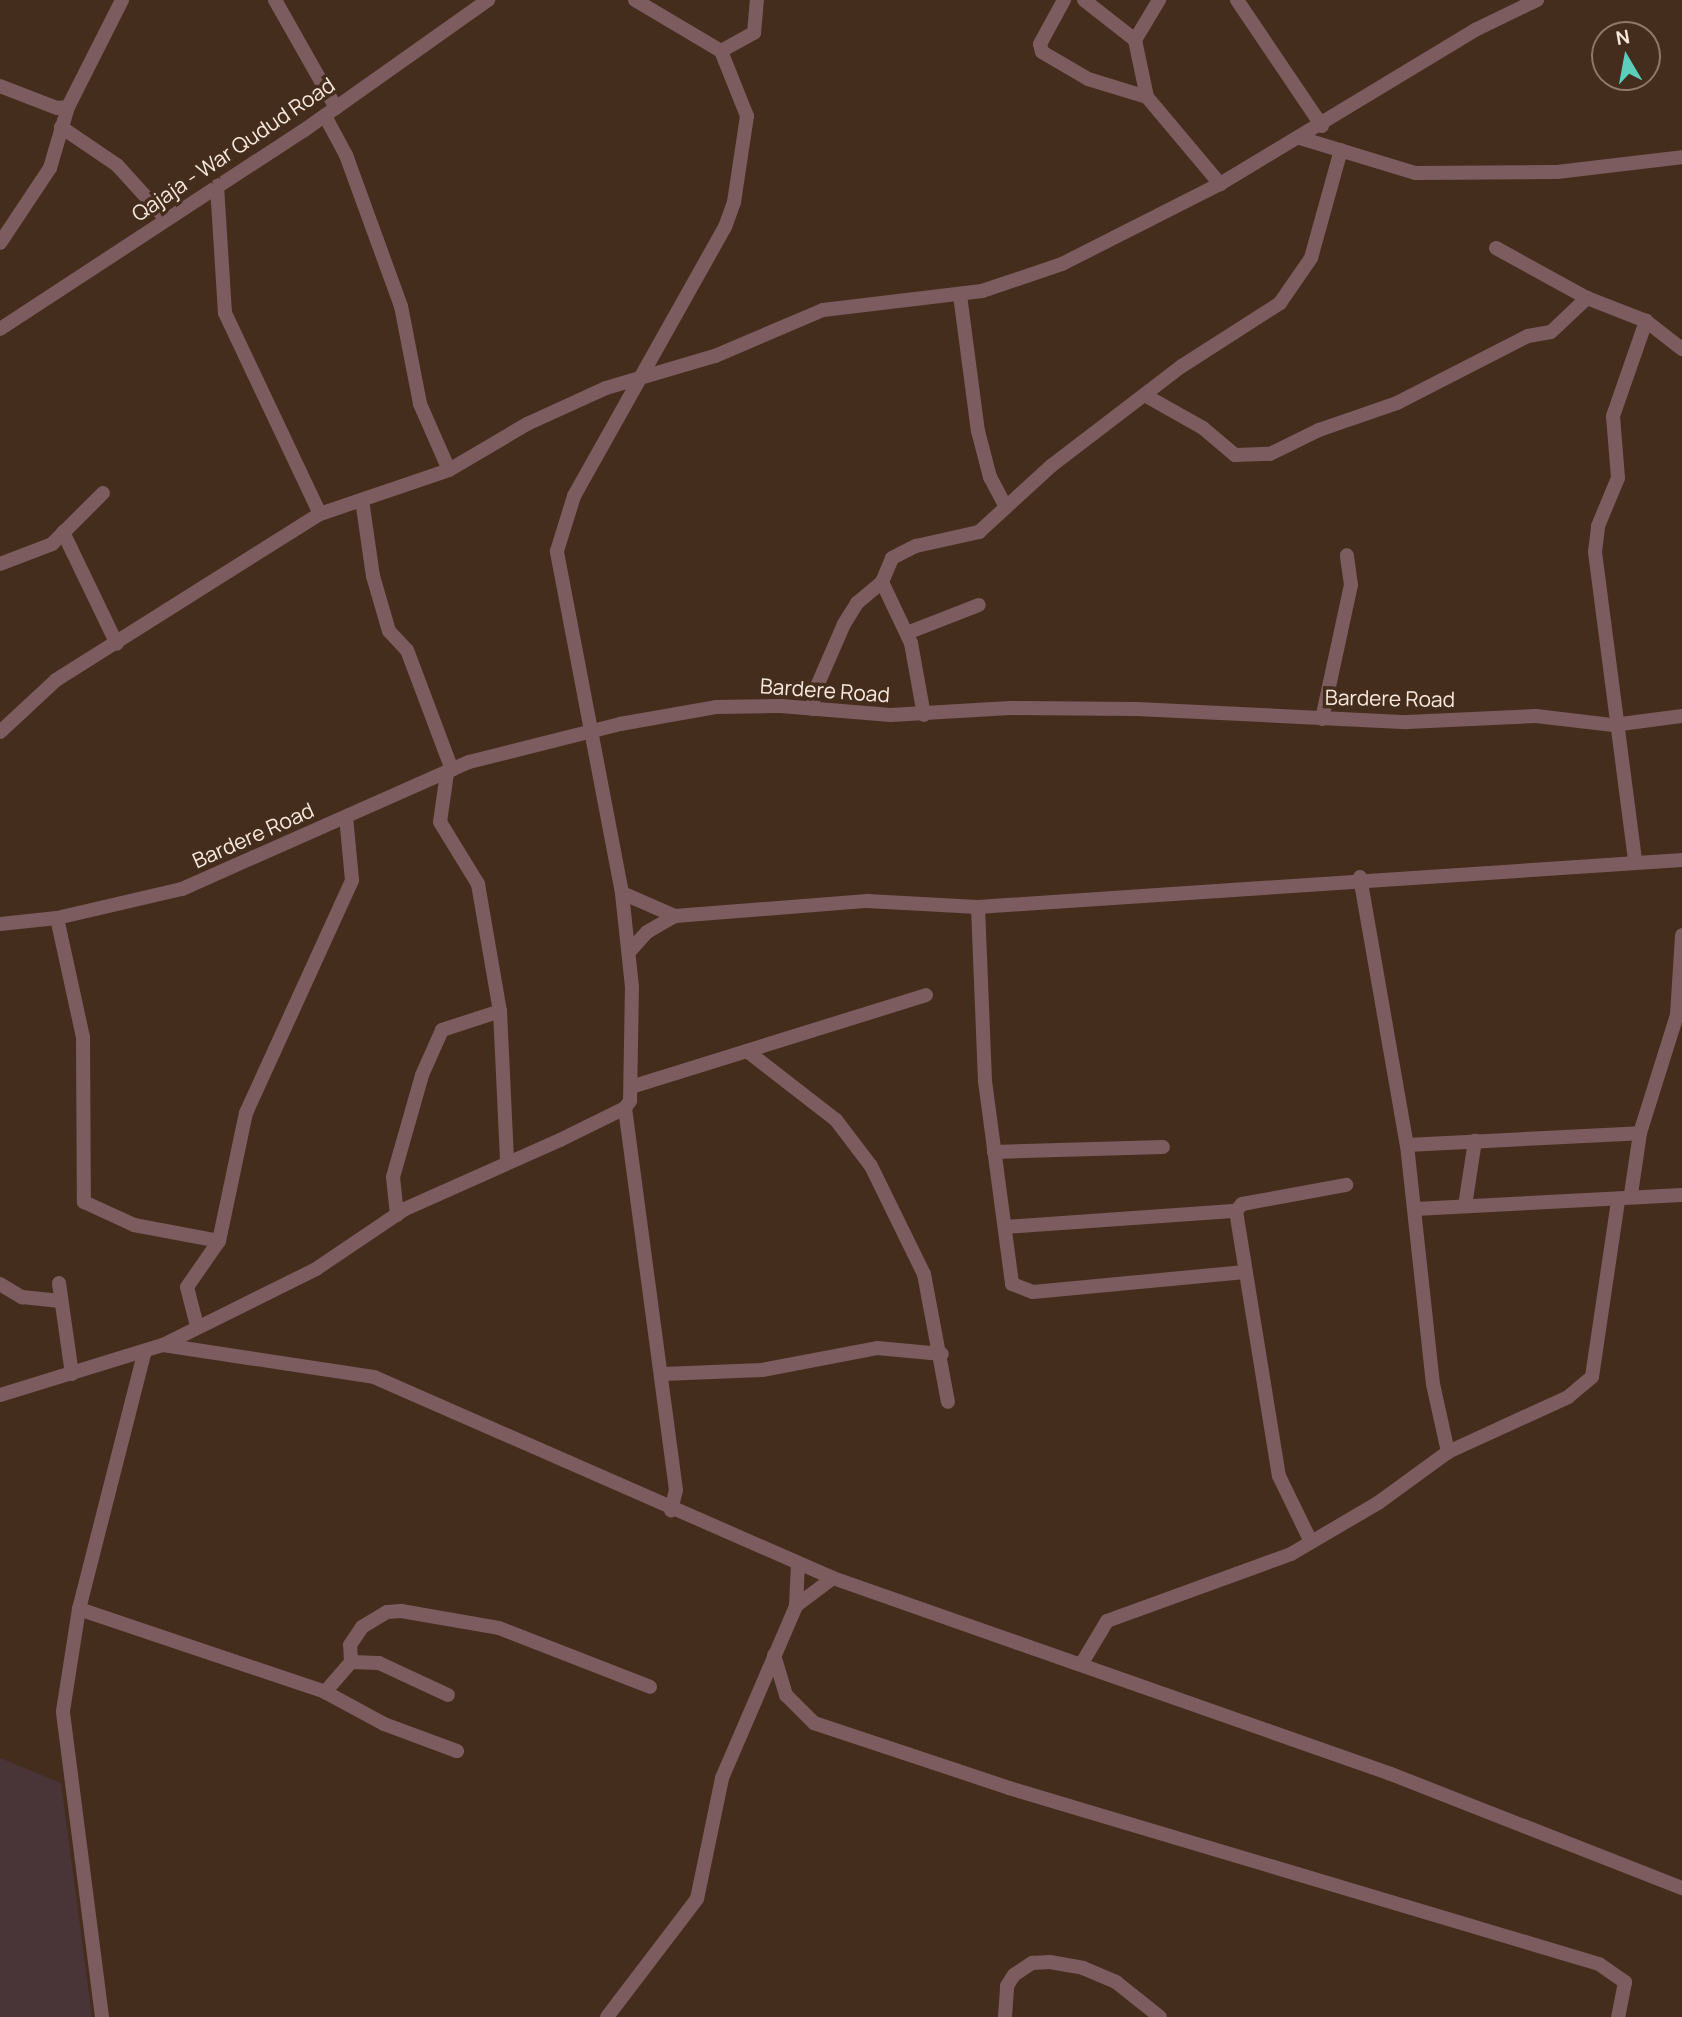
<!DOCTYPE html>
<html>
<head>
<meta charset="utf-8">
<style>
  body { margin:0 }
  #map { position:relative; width:1682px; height:2017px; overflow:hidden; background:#452d1d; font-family:Manrope,sans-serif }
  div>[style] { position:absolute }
  .medical>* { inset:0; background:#493538 }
  .minor>* { height:14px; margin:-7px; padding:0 7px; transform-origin:7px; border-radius:7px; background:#7d5c5f }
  span { translate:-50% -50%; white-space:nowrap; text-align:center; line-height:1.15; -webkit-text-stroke:7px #452d1d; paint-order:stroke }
  .street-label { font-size:21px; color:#f9e9df }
  .north { position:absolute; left:1591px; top:21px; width:70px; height:70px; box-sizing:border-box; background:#452d1d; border:2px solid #8d786b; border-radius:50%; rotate:350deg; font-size:19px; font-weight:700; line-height:28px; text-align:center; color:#f9e9df }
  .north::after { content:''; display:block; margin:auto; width:24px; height:32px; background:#5bcebc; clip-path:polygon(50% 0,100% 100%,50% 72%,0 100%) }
</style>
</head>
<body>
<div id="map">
  <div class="medical">
    <div style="clip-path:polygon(0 1758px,61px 1783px,92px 2017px,0 2017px)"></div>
  </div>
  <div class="minor">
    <div style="left:275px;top:0;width:124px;rotate:60.5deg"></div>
    <div style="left:635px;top:0;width:100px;rotate:30.7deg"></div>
    <div style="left:721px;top:51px;width:38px;rotate:-29deg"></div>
    <div style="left:754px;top:33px;width:33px;rotate:-85deg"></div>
    <div style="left:1064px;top:0;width:50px;rotate:118.6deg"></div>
    <div style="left:1040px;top:44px;width:8px;rotate:76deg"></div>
    <div style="left:1042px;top:52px;width:53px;rotate:30.4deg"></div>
    <div style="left:1088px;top:79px;width:62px;rotate:17deg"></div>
    <div style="left:1147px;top:97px;width:114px;rotate:50deg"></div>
    <div style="left:1084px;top:0;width:65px;rotate:38.1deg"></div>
    <div style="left:1237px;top:0;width:152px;rotate:56deg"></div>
    <div style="left:0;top:86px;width:61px;rotate:21.1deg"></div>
    <div style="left:57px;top:108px;width:11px;rotate:-5deg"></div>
    <div style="left:1147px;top:97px;width:58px;rotate:-101.9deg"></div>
    <div style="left:1135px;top:40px;width:47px;rotate:-59deg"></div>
    <div style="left:325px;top:116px;width:44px;rotate:61.7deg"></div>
    <div style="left:346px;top:155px;width:161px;rotate:70deg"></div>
    <div style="left:401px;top:306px;width:100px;rotate:79deg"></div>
    <div style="left:420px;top:404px;width:72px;rotate:66.3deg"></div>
    <div style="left:61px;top:127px;width:68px;rotate:34.2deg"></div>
    <div style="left:117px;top:165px;width:72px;rotate:47.8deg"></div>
    <div style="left:1300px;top:138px;width:120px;rotate:16.9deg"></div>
    <div style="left:1415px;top:173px;width:142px;rotate:-0.4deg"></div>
    <div style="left:1557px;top:172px;width:126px;rotate:-6.8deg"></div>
    <div style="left:217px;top:186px;width:127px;rotate:86.4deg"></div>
    <div style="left:225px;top:313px;width:222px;rotate:64.7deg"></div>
    <div style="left:0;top:243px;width:90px;rotate:-56.3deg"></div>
    <div style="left:50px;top:168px;width:64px;rotate:-73.6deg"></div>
    <div style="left:68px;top:107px;width:120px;rotate:-63.2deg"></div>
    <div style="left:1496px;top:248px;width:104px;rotate:28.8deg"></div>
    <div style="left:1587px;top:298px;width:63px;rotate:21.3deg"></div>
    <div style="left:1646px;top:321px;width:46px;rotate:37.9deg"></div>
    <div style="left:960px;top:295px;width:137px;rotate:82.5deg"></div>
    <div style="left:978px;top:431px;width:48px;rotate:75.4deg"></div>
    <div style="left:990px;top:477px;width:32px;rotate:62deg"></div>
    <div style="left:0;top:329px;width:362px;rotate:-33.2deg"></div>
    <div style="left:303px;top:131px;width:227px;rotate:-35.3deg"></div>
    <div style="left:1148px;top:397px;width:63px;rotate:29.4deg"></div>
    <div style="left:1203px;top:428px;width:42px;rotate:40.2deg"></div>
    <div style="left:1235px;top:455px;width:35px;rotate:-2deg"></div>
    <div style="left:1270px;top:454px;width:55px;rotate:-26.1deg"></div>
    <div style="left:1319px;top:430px;width:83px;rotate:-19.1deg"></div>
    <div style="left:1397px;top:403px;width:147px;rotate:-27.1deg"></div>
    <div style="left:1528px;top:336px;width:23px;rotate:-10deg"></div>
    <div style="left:1551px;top:332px;width:50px;rotate:-43.4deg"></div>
    <div style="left:362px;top:500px;width:77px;rotate:81.8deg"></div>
    <div style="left:373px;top:576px;width:57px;rotate:73.8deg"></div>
    <div style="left:389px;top:631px;width:26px;rotate:47deg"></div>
    <div style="left:407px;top:650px;width:128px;rotate:69.4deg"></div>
    <div style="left:63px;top:532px;width:124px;rotate:64.3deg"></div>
    <div style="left:0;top:564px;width:56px;rotate:-21deg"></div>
    <div style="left:52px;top:544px;width:72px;rotate:-45deg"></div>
    <div style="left:882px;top:582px;width:68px;rotate:64.6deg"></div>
    <div style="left:911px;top:643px;width:73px;rotate:79.8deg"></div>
    <div style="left:907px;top:633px;width:77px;rotate:-21.3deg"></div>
    <div style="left:813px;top:709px;width:16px;rotate:-86deg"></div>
    <div style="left:814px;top:693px;width:75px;rotate:-66.5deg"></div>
    <div style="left:844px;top:624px;width:25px;rotate:-58deg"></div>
    <div style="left:857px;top:603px;width:33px;rotate:-40deg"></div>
    <div style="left:882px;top:582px;width:26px;rotate:-67deg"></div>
    <div style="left:892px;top:558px;width:27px;rotate:-27deg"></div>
    <div style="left:916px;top:546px;width:65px;rotate:-12.5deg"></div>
    <div style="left:979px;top:532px;width:98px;rotate:-42.5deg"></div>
    <div style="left:1051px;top:466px;width:165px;rotate:-37.4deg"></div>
    <div style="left:1182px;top:366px;width:117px;rotate:-32.7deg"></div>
    <div style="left:1280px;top:303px;width:55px;rotate:-55.4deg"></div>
    <div style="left:1311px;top:258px;width:112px;rotate:-74.5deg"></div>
    <div style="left:1322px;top:719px;width:137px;rotate:-77.8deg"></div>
    <div style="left:1351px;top:585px;width:30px;rotate:-98deg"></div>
    <div style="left:0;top:732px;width:76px;rotate:-42.9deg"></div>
    <div style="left:56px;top:680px;width:312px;rotate:-32.2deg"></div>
    <div style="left:320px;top:514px;width:136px;rotate:-18.8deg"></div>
    <div style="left:449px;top:470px;width:91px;rotate:-30.5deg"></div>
    <div style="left:527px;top:424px;width:87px;rotate:-24.5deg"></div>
    <div style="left:606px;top:388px;width:114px;rotate:-16.4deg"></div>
    <div style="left:715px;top:356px;width:117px;rotate:-23.1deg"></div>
    <div style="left:823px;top:310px;width:160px;rotate:-6.8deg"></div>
    <div style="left:982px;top:291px;width:84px;rotate:-18.6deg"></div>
    <div style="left:1062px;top:264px;width:177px;rotate:-26.9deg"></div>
    <div style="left:1220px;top:184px;width:298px;rotate:-31.1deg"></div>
    <div style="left:1475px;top:30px;width:69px;rotate:-25.8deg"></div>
    <div style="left:447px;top:773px;width:49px;rotate:98.1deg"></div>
    <div style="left:440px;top:822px;width:73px;rotate:58.5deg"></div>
    <div style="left:478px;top:884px;width:129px;rotate:80.2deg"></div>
    <div style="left:500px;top:1011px;width:150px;rotate:87.3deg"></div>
    <div style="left:1635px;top:860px;width:311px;rotate:-97.4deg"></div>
    <div style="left:1595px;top:552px;width:26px;rotate:-83deg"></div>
    <div style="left:1598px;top:526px;width:52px;rotate:-67.4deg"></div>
    <div style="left:1618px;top:478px;width:62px;rotate:-94.6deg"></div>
    <div style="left:1613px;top:416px;width:101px;rotate:-70.8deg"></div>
    <div style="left:1360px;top:877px;width:272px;rotate:80.1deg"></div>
    <div style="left:1407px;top:1145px;width:240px;rotate:83.8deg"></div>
    <div style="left:1433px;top:1384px;width:70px;rotate:77.6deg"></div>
    <div style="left:622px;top:893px;width:58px;rotate:23.5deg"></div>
    <div style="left:675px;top:916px;width:193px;rotate:-4.5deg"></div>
    <div style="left:867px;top:901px;width:111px;rotate:3.1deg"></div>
    <div style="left:978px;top:907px;width:706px;rotate:-3.82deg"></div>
    <div style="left:978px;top:907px;width:174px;rotate:87.7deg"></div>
    <div style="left:985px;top:1081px;width:205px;rotate:82.4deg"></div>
    <div style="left:1012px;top:1284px;width:22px;rotate:21deg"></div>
    <div style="left:1033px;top:1292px;width:213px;rotate:-5.4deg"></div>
    <div style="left:57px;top:918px;width:122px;rotate:77.7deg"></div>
    <div style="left:83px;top:1037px;width:165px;rotate:89.7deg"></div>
    <div style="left:84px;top:1202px;width:55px;rotate:24.7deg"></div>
    <div style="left:134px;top:1225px;width:86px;rotate:10.7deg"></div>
    <div style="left:0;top:924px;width:57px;rotate:-6deg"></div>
    <div style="left:57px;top:918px;width:128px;rotate:-13.1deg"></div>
    <div style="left:182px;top:889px;width:314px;rotate:-23.9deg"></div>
    <div style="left:469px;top:762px;width:156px;rotate:-14.1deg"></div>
    <div style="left:620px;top:724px;width:97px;rotate:-10deg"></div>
    <div style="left:716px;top:707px;width:65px;rotate:-0.9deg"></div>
    <div style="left:781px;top:706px;width:110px;rotate:4.7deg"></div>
    <div style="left:891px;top:715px;width:119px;rotate:-3.4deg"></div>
    <div style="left:1010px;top:708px;width:127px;rotate:0.5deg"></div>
    <div style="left:1137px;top:709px;width:270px;rotate:2.8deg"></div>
    <div style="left:1407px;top:722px;width:129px;rotate:-2.7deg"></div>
    <div style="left:1536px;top:716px;width:78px;rotate:6.7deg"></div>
    <div style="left:1613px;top:725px;width:70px;rotate:-7.4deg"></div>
    <div style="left:629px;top:952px;width:27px;rotate:-48deg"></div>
    <div style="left:647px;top:932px;width:32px;rotate:-30deg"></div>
    <div style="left:747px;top:1051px;width:113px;rotate:37.8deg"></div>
    <div style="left:836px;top:1120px;width:58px;rotate:52.7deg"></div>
    <div style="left:871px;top:1166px;width:120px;rotate:63.9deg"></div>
    <div style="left:924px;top:1274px;width:130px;rotate:79.4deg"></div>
    <div style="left:631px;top:1087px;width:309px;rotate:-17.3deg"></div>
    <div style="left:625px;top:1108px;width:385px;rotate:82.4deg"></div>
    <div style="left:676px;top:1490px;width:21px;rotate:104deg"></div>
    <div style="left:1407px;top:1145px;width:233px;rotate:-2.9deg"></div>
    <div style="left:994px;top:1152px;width:169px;rotate:-1.7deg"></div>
    <div style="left:1631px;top:1194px;width:62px;rotate:-81.6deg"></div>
    <div style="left:1640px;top:1133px;width:124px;rotate:-72.6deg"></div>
    <div style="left:1677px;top:1015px;width:80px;rotate:-86.4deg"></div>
    <div style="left:1465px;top:1206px;width:66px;rotate:-81.3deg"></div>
    <div style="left:1415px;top:1209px;width:267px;rotate:-3deg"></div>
    <div style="left:1236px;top:1211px;width:268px;rotate:80.8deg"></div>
    <div style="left:1279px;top:1476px;width:73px;rotate:64.1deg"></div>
    <div style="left:397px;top:1215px;width:38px;rotate:-96deg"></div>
    <div style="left:393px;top:1177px;width:106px;rotate:-74.1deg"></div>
    <div style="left:422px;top:1075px;width:49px;rotate:-66deg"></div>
    <div style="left:442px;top:1030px;width:61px;rotate:-18.1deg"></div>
    <div style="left:1005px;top:1227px;width:232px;rotate:-4deg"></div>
    <div style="left:1236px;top:1211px;width:9px;rotate:-49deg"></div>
    <div style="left:1242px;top:1204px;width:106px;rotate:-10.4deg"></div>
    <div style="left:59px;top:1283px;width:92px;rotate:81.9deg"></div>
    <div style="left:0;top:1284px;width:26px;rotate:31deg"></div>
    <div style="left:22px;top:1297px;width:39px;rotate:6deg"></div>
    <div style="left:197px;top:1326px;width:40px;rotate:-104.4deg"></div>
    <div style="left:187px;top:1287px;width:56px;rotate:-55.2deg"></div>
    <div style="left:219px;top:1241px;width:131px;rotate:-78.1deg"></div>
    <div style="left:246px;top:1113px;width:256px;rotate:-65.5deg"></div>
    <div style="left:352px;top:880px;width:63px;rotate:-95.4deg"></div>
    <div style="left:163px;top:1345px;width:171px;rotate:-26.4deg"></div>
    <div style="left:316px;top:1269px;width:107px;rotate:-34deg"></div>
    <div style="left:405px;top:1209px;width:170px;rotate:-24deg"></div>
    <div style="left:560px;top:1140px;width:72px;rotate:-26.2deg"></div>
    <div style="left:625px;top:1108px;width:9px;rotate:-54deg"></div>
    <div style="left:630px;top:1101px;width:114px;rotate:-89deg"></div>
    <div style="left:632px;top:987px;width:95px;rotate:-96.1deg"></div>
    <div style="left:622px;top:893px;width:348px;rotate:-100.8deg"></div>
    <div style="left:557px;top:551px;width:58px;rotate:-72.8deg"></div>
    <div style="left:574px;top:496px;width:308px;rotate:-60.7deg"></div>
    <div style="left:725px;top:227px;width:27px;rotate:-70deg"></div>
    <div style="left:734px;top:202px;width:87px;rotate:-81.4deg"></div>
    <div style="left:747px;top:116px;width:70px;rotate:-111.8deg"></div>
    <div style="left:663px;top:1374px;width:99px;rotate:-2.3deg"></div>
    <div style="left:762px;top:1370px;width:117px;rotate:-10.8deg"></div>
    <div style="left:877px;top:1348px;width:65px;rotate:5.3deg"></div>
    <div style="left:0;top:1395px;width:170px;rotate:-17.1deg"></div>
    <div style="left:163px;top:1345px;width:213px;rotate:8.6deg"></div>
    <div style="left:374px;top:1377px;width:501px;rotate:23.65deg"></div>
    <div style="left:833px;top:1578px;width:591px;rotate:19.35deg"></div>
    <div style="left:1391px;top:1774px;width:313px;rotate:21.4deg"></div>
    <div style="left:797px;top:1605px;width:45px;rotate:-36.9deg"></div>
    <div style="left:79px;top:1609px;width:260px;rotate:18.6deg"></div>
    <div style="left:325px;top:1692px;width:67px;rotate:28.5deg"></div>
    <div style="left:384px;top:1724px;width:78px;rotate:20.3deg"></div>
    <div style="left:774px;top:1655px;width:42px;rotate:73.3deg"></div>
    <div style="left:786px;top:1695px;width:40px;rotate:45deg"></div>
    <div style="left:814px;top:1723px;width:206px;rotate:18.4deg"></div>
    <div style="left:1009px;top:1788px;width:616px;rotate:16.61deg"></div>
    <div style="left:1599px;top:1964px;width:32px;rotate:35deg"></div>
    <div style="left:1625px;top:1982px;width:36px;rotate:101deg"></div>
    <div style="left:351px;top:1662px;width:28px;rotate:2deg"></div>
    <div style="left:379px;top:1663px;width:76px;rotate:24.9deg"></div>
    <div style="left:1082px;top:1663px;width:49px;rotate:-59.2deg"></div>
    <div style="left:1107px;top:1621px;width:196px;rotate:-20deg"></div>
    <div style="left:1291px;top:1554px;width:101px;rotate:-30.4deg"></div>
    <div style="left:1378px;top:1503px;width:87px;rotate:-36.1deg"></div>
    <div style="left:1448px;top:1452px;width:132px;rotate:-24.6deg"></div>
    <div style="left:1568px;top:1397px;width:31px;rotate:-40deg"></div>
    <div style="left:1592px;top:1377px;width:178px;rotate:-81.6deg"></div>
    <div style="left:325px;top:1692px;width:40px;rotate:-49deg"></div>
    <div style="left:351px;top:1662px;width:17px;rotate:-93deg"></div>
    <div style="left:350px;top:1645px;width:22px;rotate:-56deg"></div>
    <div style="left:362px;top:1627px;width:29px;rotate:-31deg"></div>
    <div style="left:387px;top:1612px;width:14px;rotate:-4deg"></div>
    <div style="left:401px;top:1611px;width:99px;rotate:9.8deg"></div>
    <div style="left:499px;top:1628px;width:162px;rotate:21.3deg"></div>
    <div style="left:102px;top:2017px;width:308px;rotate:-97.3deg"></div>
    <div style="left:63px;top:1711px;width:103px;rotate:-81.1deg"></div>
    <div style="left:79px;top:1609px;width:266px;rotate:-75.7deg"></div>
    <div style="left:607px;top:2017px;width:148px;rotate:-52.7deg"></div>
    <div style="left:697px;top:1899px;width:124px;rotate:-78.3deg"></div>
    <div style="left:722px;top:1778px;width:187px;rotate:-66.7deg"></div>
    <div style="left:796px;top:1606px;width:43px;rotate:-87.3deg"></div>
    <div style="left:1005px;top:2017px;width:31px;rotate:-86deg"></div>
    <div style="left:1007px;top:1986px;width:13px;rotate:-58deg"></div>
    <div style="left:1014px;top:1975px;width:22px;rotate:-34deg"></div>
    <div style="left:1032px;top:1963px;width:18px;rotate:-3deg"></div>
    <div style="left:1050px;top:1962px;width:34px;rotate:10deg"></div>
    <div style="left:1083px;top:1968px;width:36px;rotate:23deg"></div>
    <div style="left:1116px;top:1982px;width:56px;rotate:38.5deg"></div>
  </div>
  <div class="street-label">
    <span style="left:233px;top:149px;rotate:-34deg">Qajaja - War Qudud Road</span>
    <span style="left:825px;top:690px;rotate:4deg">Bardere Road</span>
    <span style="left:1390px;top:698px;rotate:1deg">Bardere Road</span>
    <span style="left:253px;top:835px;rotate:-24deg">Bardere Road</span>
  </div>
  <div class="north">N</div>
</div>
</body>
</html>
